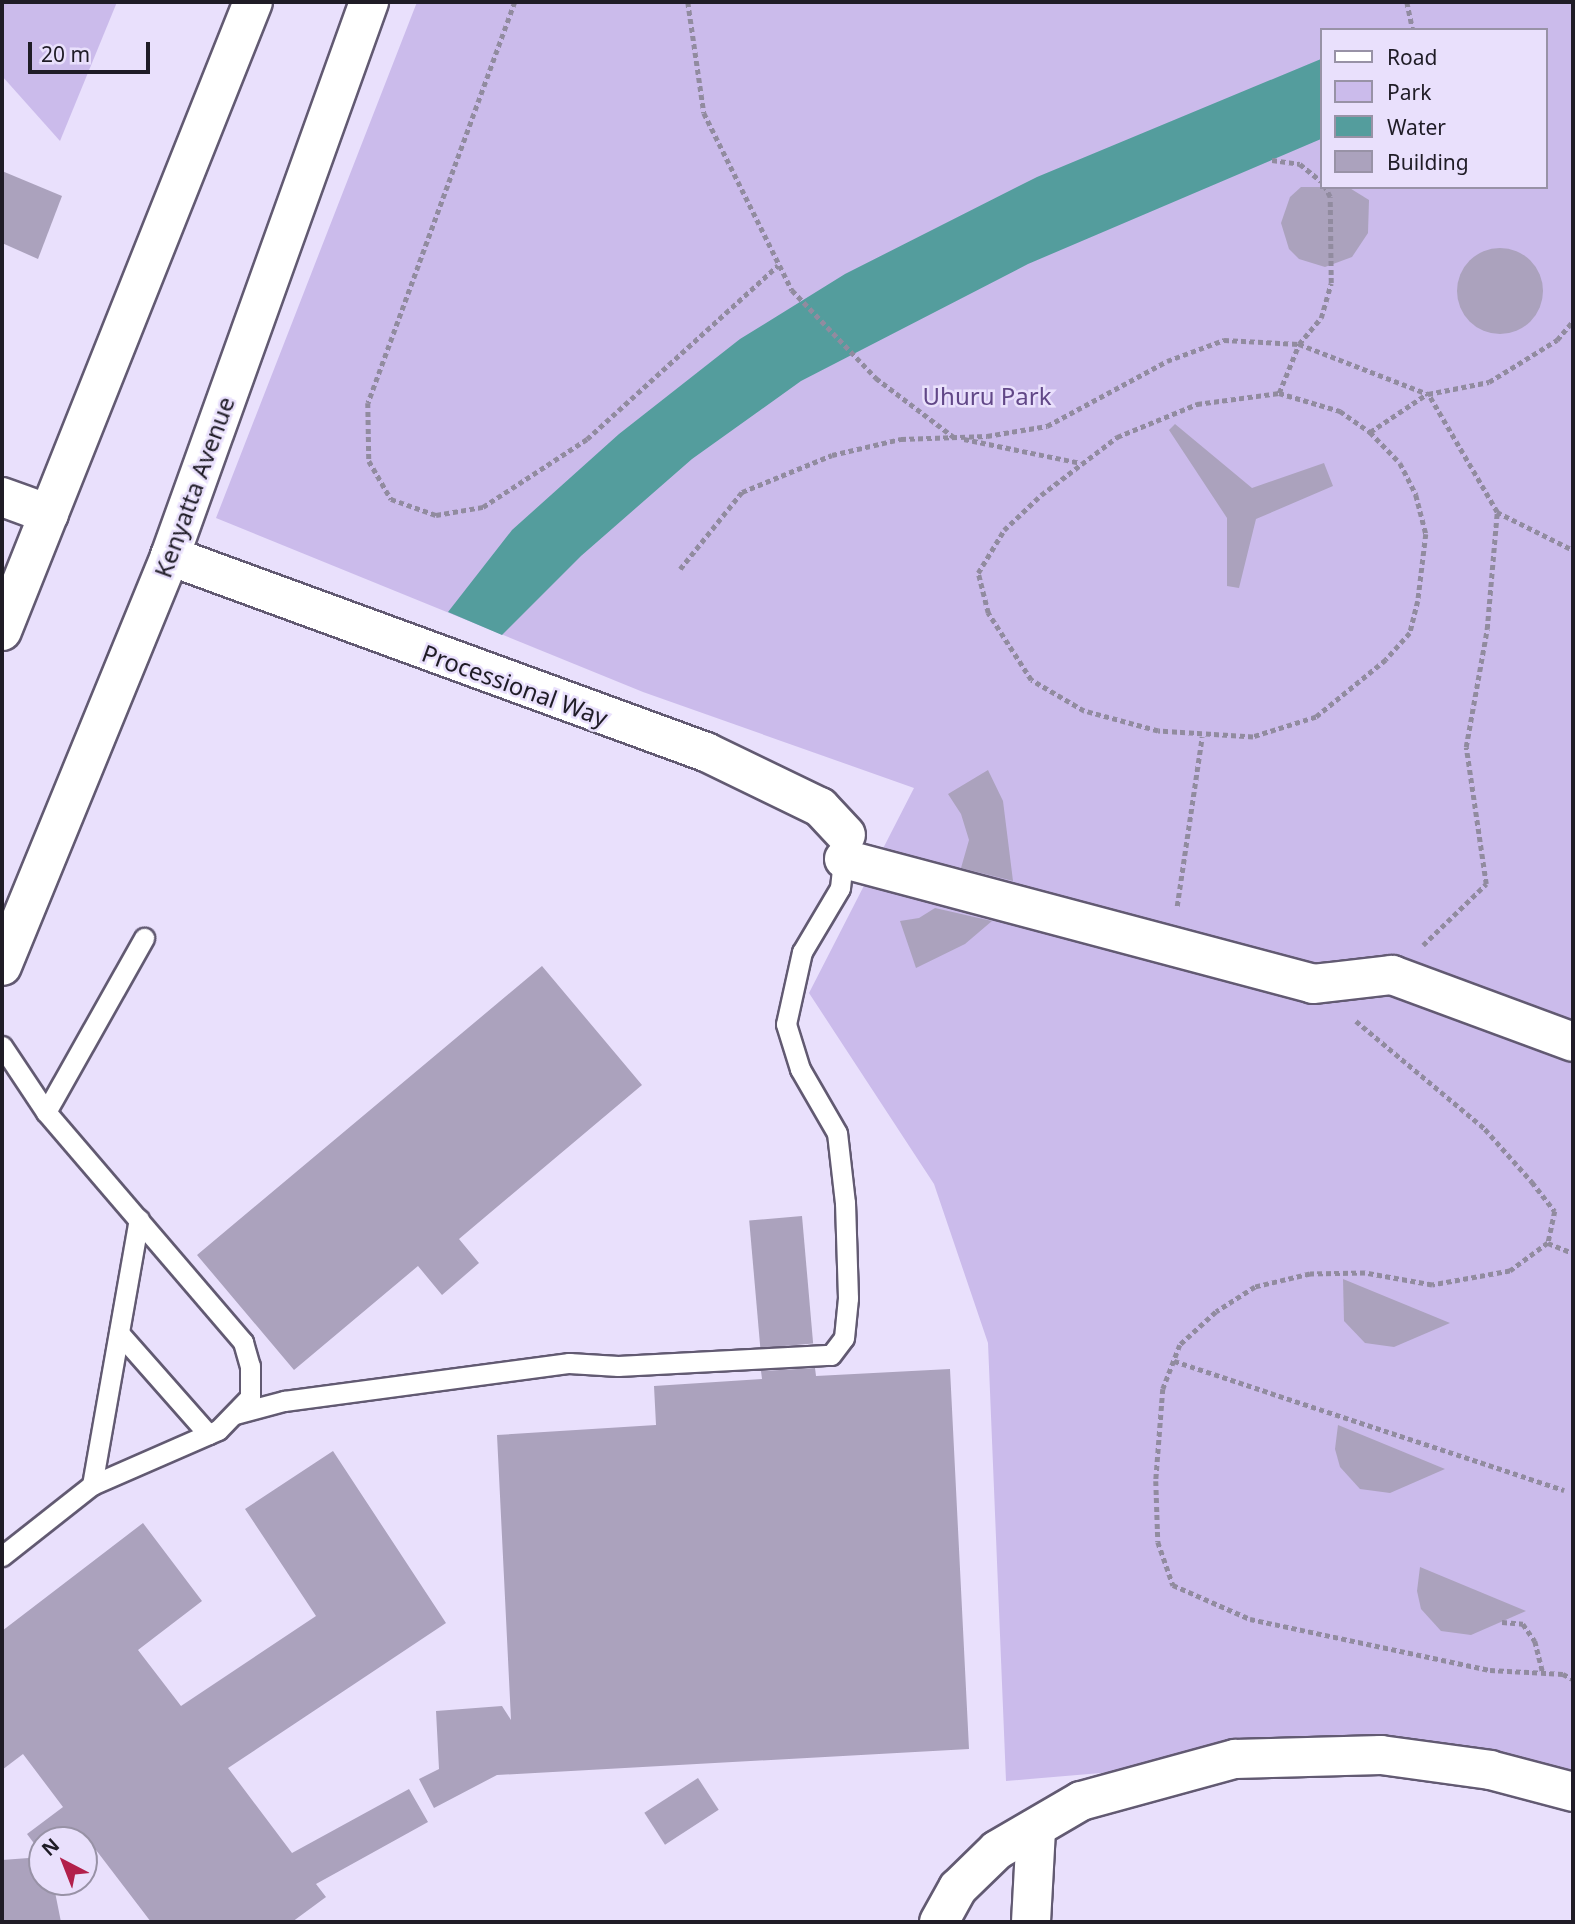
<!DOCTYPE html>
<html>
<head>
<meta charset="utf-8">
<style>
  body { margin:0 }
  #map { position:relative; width:1575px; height:1924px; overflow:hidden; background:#e9e0fc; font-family:"Noto Sans",sans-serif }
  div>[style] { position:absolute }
  .green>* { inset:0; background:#cbbbeb }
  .water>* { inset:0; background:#549d9d }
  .building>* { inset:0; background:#aba2bd; transform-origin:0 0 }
  .round { border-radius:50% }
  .path>* { height:4.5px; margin-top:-2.25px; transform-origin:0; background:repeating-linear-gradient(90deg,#918b9f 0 5px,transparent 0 8.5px) }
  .roads { filter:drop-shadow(2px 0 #625a72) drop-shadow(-2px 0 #625a72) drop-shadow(0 2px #625a72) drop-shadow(0 -2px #625a72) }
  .lane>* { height:19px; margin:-9.5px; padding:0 9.5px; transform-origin:9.5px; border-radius:9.5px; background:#fff }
  .street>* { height:38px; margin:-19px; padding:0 19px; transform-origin:19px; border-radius:19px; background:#fff }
  .secondary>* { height:38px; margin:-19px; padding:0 19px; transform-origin:19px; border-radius:19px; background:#fff }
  span { translate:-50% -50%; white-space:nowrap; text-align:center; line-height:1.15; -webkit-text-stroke:5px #e9e0fc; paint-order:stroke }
  .park-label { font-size:24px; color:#614787 }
  .street-label { font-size:24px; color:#1f1c26 }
  .frame { position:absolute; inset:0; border:4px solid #1f1c26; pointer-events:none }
  .legend { position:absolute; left:1320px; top:28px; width:228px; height:161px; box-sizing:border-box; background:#e9e0fc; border:2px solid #9892a6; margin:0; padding:9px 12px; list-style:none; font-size:21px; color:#1f1c26 }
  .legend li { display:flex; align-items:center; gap:14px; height:35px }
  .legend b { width:35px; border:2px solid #9892a6 }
  .north { position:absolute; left:28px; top:1826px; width:70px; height:70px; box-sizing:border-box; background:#e9e0fc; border:2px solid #9892a6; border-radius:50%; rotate:318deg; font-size:19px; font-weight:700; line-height:28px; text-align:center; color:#1f1c26 }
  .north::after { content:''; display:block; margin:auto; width:24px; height:32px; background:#b2204b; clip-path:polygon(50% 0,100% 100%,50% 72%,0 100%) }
  .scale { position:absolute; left:28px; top:42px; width:122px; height:32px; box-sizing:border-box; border:4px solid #1f1c26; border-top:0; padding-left:9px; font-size:21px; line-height:24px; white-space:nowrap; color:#1f1c26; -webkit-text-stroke:5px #e9e0fc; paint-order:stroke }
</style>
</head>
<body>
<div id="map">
  <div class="green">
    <div style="clip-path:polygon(2px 2px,117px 2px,60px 141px,2px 76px)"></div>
    <div style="clip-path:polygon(evenodd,417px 2px,1573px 2px,1573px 1798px,1267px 1759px,1006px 1781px,988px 1343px,934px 1184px,809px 993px,914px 788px,643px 692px,216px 518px,417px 2px,1321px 30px,1545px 30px,1545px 187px,1321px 187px,1321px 30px)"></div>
  </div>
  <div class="water">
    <div style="clip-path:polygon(1321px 59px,1321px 139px,1028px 264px,801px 381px,692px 459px,581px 556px,502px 635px,448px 612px,512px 530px,619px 434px,740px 339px,845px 274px,1037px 177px)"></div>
  </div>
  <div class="building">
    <div style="clip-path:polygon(2px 171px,62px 196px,38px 259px,2px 243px)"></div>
    <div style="clip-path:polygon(1301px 187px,1348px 187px,1369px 200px,1368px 233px,1352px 257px,1325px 267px,1299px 259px,1289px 249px,1281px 223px,1290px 197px)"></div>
    <div class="round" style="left:1457px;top:248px;width:86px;height:86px"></div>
    <div style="clip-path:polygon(1175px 424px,1252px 488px,1324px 463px,1333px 486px,1256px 519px,1239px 588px,1227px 586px,1227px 518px,1169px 430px)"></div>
    <div style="clip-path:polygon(988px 770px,1003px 801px,1013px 881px,961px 868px,969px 840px,961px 814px,948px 794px)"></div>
    <div style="clip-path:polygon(935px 908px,992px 921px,965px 944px,916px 968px,900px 921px,919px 918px)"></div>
    <div style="clip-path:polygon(542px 966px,642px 1085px,459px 1239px,479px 1263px,442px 1295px,418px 1266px,294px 1370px,197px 1255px)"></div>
    <div style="left:802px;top:1216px;width:128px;height:53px;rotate:85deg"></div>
    <div style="clip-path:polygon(1343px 1279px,1450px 1323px,1394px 1347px,1365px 1343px,1344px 1321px)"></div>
    <div style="clip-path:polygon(815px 1368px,816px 1376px,950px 1369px,969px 1749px,497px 1775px,434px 1808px,419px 1779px,439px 1769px,436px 1711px,502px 1706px,511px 1720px,497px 1435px,656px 1425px,654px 1386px,762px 1379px,761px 1371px)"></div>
    <div style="clip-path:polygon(1338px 1425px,1445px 1469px,1390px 1493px,1360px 1489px,1340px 1467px,1335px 1449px)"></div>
    <div style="clip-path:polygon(333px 1451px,446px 1623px,228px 1768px,292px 1853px,409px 1789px,428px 1822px,316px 1884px,326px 1897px,292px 1922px,151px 1922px,96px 1850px,84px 1859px,84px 1840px,42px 1840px,42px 1854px,27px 1834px,63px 1807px,23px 1754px,2px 1770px,2px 1631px,143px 1523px,202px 1601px,138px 1650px,181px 1706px,316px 1616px,245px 1509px)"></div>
    <div style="clip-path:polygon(1420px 1567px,1526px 1611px,1471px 1635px,1441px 1631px,1421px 1609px,1417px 1591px)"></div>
    <div style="left:698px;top:1778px;width:38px;height:64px;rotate:57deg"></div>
    <div style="clip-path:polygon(42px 1857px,42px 1882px,53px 1882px,61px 1922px,2px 1922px,2px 1860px)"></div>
  </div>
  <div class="path">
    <div style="left:515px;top:2px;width:427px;rotate:110.1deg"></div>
    <div style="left:368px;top:403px;width:58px;rotate:89deg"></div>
    <div style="left:369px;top:461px;width:44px;rotate:59.9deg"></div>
    <div style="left:391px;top:499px;width:48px;rotate:19.6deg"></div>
    <div style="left:436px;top:515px;width:48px;rotate:-9.7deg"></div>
    <div style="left:483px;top:507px;width:124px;rotate:-33.2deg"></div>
    <div style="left:587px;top:439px;width:258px;rotate:-42.3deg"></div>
    <div style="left:688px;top:2px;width:112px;rotate:81.8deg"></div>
    <div style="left:704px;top:113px;width:198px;rotate:63.6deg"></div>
    <div style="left:792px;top:290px;width:122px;rotate:46.3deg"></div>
    <div style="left:876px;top:378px;width:99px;rotate:37.2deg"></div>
    <div style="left:1407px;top:2px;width:29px;rotate:78deg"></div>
    <div style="left:1272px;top:160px;width:28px;rotate:8deg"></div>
    <div style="left:1300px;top:164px;width:27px;rotate:39deg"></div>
    <div style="left:1279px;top:393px;width:64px;rotate:16.4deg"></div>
    <div style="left:1340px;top:411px;width:37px;rotate:35deg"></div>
    <div style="left:1370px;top:432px;width:43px;rotate:45.9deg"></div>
    <div style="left:1400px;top:463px;width:36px;rotate:63deg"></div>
    <div style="left:1416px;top:495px;width:40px;rotate:75.6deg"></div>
    <div style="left:1426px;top:534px;width:67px;rotate:96.8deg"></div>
    <div style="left:1418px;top:601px;width:33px;rotate:104deg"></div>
    <div style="left:1410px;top:633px;width:36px;rotate:132deg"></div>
    <div style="left:1386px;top:660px;width:90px;rotate:140.8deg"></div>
    <div style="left:1316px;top:717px;width:66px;rotate:162.4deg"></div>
    <div style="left:1253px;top:737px;width:95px;rotate:-176.4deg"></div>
    <div style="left:1158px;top:731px;width:77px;rotate:-164.9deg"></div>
    <div style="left:1084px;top:711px;width:61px;rotate:-149.7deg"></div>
    <div style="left:1031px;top:680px;width:80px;rotate:-122.7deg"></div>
    <div style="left:988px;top:613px;width:41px;rotate:-104deg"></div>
    <div style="left:978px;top:573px;width:50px;rotate:-58.8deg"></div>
    <div style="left:1004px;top:530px;width:51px;rotate:-43.4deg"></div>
    <div style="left:1041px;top:495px;width:96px;rotate:-37.3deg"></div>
    <div style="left:1117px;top:437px;width:87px;rotate:-22.4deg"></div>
    <div style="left:1197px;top:404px;width:83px;rotate:-7.6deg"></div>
    <div style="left:1279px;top:393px;width:53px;rotate:-67.8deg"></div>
    <div style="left:1299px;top:344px;width:34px;rotate:-50deg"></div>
    <div style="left:1321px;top:318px;width:36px;rotate:-74deg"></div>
    <div style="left:1331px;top:283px;width:86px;rotate:-90.7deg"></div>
    <div style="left:1330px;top:197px;width:11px;rotate:-117deg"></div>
    <div style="left:1370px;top:432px;width:69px;rotate:-33.7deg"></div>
    <div style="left:964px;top:439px;width:119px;rotate:11.6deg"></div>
    <div style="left:1497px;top:512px;width:85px;rotate:26.6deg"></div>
    <div style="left:680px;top:569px;width:99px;rotate:-51.2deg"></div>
    <div style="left:742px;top:492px;width:97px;rotate:-22.3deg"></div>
    <div style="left:832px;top:455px;width:71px;rotate:-13.1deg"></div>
    <div style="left:901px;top:439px;width:86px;rotate:-2deg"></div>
    <div style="left:987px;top:436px;width:61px;rotate:-9.5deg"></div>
    <div style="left:1047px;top:426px;width:136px;rotate:-28.4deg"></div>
    <div style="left:1167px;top:361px;width:61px;rotate:-20.2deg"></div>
    <div style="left:1224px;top:340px;width:75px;rotate:3.1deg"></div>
    <div style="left:1299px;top:344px;width:138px;rotate:21.2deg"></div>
    <div style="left:1177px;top:906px;width:171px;rotate:-81.6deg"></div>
    <div style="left:1423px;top:945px;width:88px;rotate:-44.1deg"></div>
    <div style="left:1486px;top:884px;width:138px;rotate:-98.3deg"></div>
    <div style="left:1466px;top:747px;width:120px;rotate:-79.9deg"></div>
    <div style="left:1487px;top:629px;width:117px;rotate:-85.1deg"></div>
    <div style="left:1497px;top:512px;width:137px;rotate:-120.3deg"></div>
    <div style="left:1428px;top:394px;width:62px;rotate:-11.1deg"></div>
    <div style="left:1489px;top:382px;width:80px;rotate:-31.7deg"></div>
    <div style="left:1557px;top:340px;width:25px;rotate:-50deg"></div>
    <div style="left:1356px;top:1021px;width:168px;rotate:39.9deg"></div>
    <div style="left:1485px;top:1129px;width:71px;rotate:48.4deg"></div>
    <div style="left:1532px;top:1182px;width:37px;rotate:52deg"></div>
    <div style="left:1555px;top:1211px;width:33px;rotate:102deg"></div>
    <div style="left:1548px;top:1243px;width:47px;rotate:143.6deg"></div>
    <div style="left:1510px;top:1271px;width:79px;rotate:169.8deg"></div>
    <div style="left:1432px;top:1285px;width:68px;rotate:-169.8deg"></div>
    <div style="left:1365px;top:1273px;width:55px;rotate:179deg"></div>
    <div style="left:1310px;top:1274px;width:57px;rotate:166.7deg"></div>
    <div style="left:1255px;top:1287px;width:46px;rotate:147.3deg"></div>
    <div style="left:1216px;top:1312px;width:49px;rotate:137.5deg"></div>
    <div style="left:1180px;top:1345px;width:47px;rotate:111.1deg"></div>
    <div style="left:1163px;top:1389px;width:92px;rotate:94.4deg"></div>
    <div style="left:1156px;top:1481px;width:61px;rotate:88.1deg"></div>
    <div style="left:1158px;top:1542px;width:46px;rotate:70.8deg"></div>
    <div style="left:1173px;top:1585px;width:84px;rotate:23.8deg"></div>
    <div style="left:1250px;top:1619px;width:245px;rotate:12deg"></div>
    <div style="left:1490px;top:1670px;width:73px;rotate:3.1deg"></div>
    <div style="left:1563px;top:1674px;width:11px;rotate:27deg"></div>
    <div style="left:1548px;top:1243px;width:27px;rotate:22deg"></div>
    <div style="left:1174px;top:1361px;width:411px;rotate:18.3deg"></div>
    <div style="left:1502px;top:1622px;width:21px;rotate:5deg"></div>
    <div style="left:1523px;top:1624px;width:21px;rotate:55deg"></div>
    <div style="left:1535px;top:1641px;width:33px;rotate:76deg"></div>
  </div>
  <div class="roads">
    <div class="lane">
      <div style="left:2px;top:1046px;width:79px;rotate:56.3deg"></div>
      <div style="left:46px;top:1112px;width:303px;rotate:49.4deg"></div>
      <div style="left:243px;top:1342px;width:25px;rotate:74deg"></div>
      <div style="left:250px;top:1366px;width:31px;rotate:90deg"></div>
      <div style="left:250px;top:1397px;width:46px;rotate:134.1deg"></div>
      <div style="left:218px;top:1430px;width:137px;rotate:156.4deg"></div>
      <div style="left:92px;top:1485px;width:115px;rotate:141.7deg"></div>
      <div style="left:46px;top:1112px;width:200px;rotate:-60.6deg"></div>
      <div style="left:119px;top:1333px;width:135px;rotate:48.6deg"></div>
      <div style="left:235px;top:1414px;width:51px;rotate:-14.9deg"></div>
      <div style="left:284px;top:1401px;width:288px;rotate:-7.6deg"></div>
      <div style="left:569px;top:1363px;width:49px;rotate:3.5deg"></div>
      <div style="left:618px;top:1366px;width:213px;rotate:-3deg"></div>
      <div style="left:831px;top:1355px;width:21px;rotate:-53deg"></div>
      <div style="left:844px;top:1338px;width:40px;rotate:-84.3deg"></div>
      <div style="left:848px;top:1298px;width:95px;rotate:-91.8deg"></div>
      <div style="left:845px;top:1203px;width:70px;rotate:-96.5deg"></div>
      <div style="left:837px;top:1133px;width:74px;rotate:-120deg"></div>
      <div style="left:800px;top:1069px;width:47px;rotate:-107.3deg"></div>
      <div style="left:786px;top:1024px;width:74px;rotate:-77.5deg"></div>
      <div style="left:802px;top:952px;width:74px;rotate:-59.3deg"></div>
      <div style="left:840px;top:888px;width:36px;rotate:-84deg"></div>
      <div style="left:92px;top:1485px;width:270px;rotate:-80deg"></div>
    </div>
    <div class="street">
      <div style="left:170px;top:556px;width:571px;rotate:20.09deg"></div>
      <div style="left:706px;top:752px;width:127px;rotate:25.8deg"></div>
      <div style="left:820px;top:807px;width:38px;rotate:47deg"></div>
      <div style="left:844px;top:859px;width:485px;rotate:14.9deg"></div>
      <div style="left:1313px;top:984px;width:80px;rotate:-6.5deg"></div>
      <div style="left:1392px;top:975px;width:193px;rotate:20.3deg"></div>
      <div style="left:939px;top:1922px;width:39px;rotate:-61deg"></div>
      <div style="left:958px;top:1888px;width:54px;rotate:-44.3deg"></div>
      <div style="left:997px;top:1850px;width:97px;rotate:-30.3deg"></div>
      <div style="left:1081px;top:1801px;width:160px;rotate:-15.3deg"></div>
      <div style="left:1235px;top:1759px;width:146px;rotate:-1.6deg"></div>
      <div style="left:1381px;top:1755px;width:110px;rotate:7.8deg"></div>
      <div style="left:1490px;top:1770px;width:86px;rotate:14.8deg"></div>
      <div style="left:1031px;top:1922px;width:92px;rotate:-86.9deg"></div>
    </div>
    <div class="secondary">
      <div style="left:2px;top:497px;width:50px;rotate:19.9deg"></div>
      <div style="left:2px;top:631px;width:677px;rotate:-68.25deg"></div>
      <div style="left:2px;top:966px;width:443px;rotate:-67.7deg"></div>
      <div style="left:170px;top:556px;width:589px;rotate:-70.24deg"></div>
    </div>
  </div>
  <div class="park-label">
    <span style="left:987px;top:396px">Uhuru Park</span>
  </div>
  <div class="street-label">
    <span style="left:194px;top:487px;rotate:-70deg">Kenyatta Avenue</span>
    <span style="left:515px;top:685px;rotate:20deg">Processional Way</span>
  </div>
  <div class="frame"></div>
  <ul class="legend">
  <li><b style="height:9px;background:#fff"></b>Road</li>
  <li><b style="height:19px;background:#cbbbeb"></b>Park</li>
  <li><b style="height:19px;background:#549d9d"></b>Water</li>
  <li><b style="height:19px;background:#aba2bd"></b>Building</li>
  </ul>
  <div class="north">N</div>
  <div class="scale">20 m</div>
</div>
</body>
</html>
